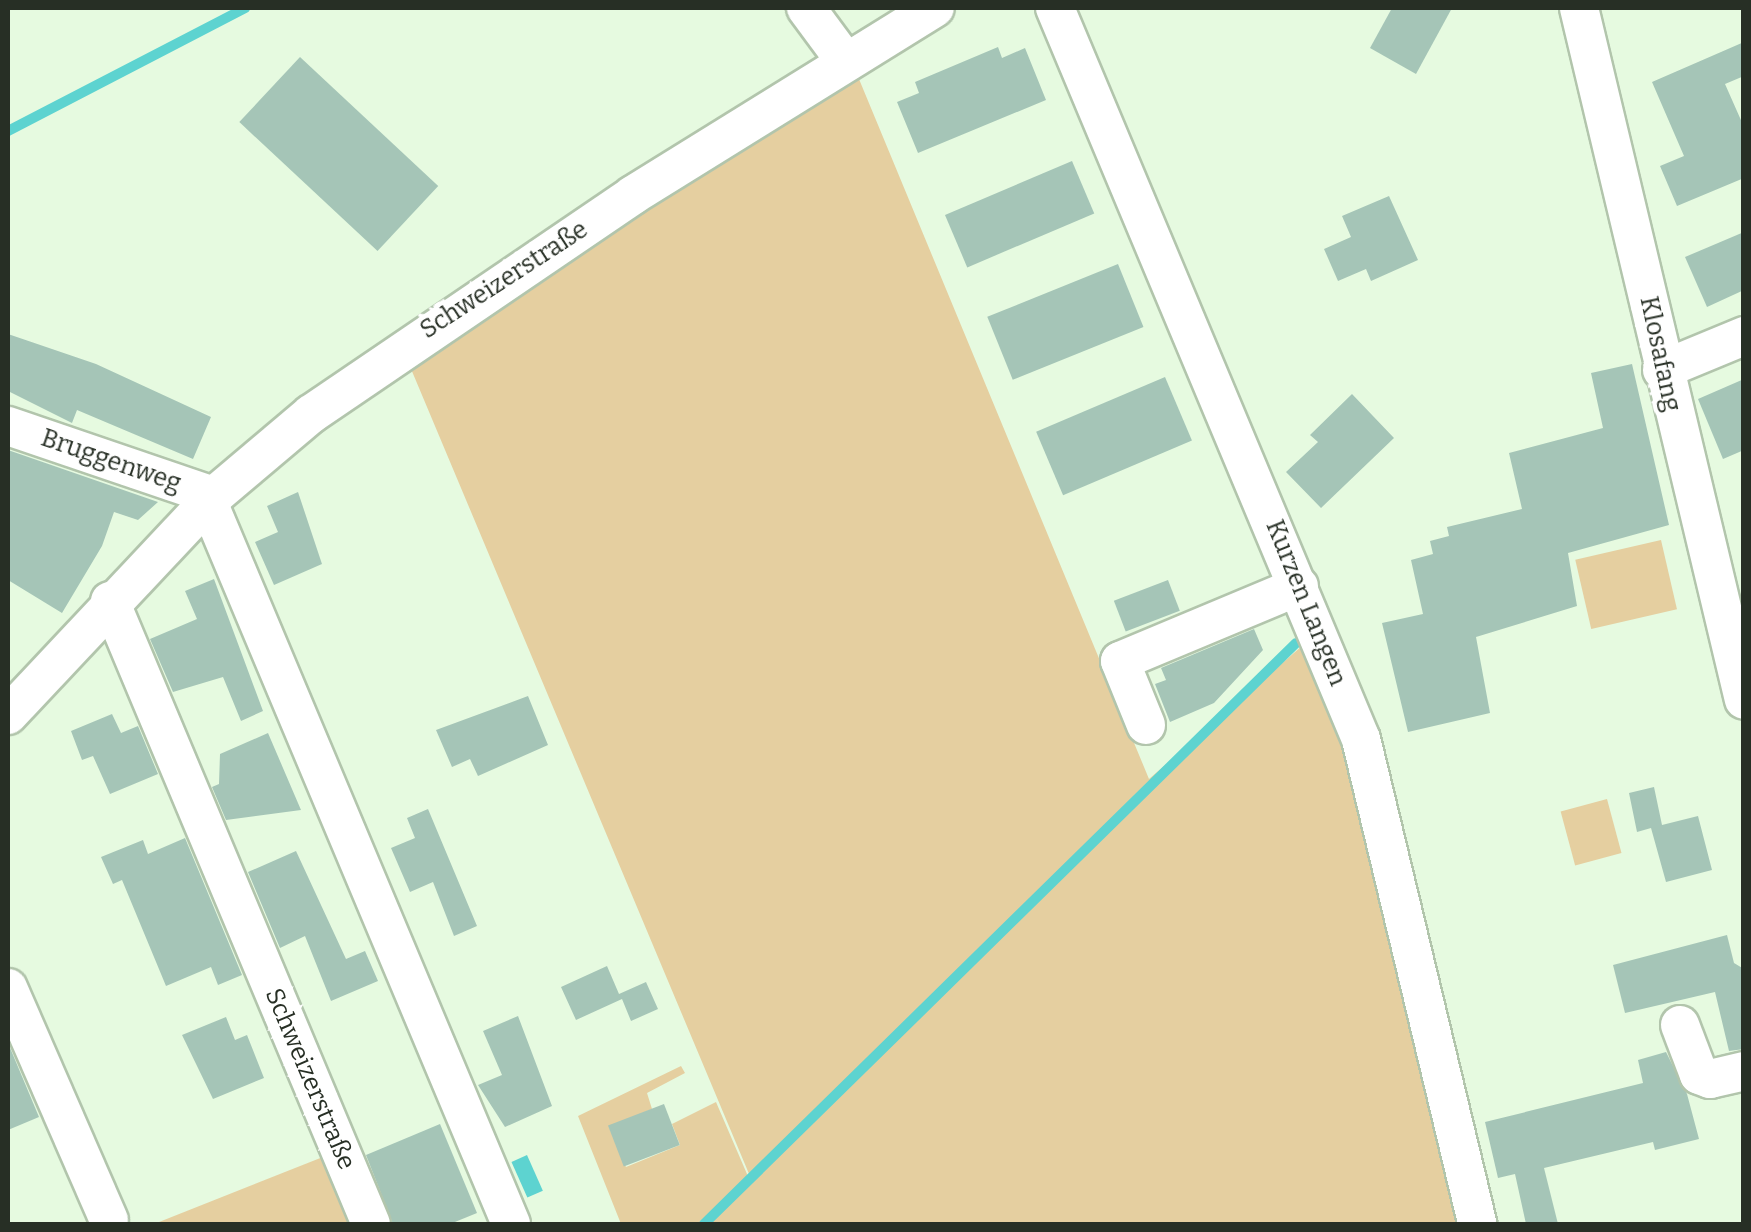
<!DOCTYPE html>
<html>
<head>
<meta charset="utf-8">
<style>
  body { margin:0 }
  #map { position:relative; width:1751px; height:1232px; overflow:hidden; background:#e6fae0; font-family:Bitter,serif }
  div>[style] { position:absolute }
  .green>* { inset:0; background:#e5cfa0; transform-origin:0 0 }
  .water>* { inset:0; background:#5dd3d0; transform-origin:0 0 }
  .stream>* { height:10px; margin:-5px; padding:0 5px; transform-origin:5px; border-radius:5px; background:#5dd3d0 }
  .building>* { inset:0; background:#a5c5b7; transform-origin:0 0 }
  .roads { filter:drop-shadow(2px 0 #b2c5ac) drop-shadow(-2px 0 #b2c5ac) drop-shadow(0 2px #b2c5ac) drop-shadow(0 -2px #b2c5ac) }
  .minor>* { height:38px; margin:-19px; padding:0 19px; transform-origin:19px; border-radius:19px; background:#fff }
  span { translate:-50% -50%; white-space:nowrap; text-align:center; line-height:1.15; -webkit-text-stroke:9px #fff; paint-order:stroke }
  .street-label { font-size:25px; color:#272f25 }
  .frame { position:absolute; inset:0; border:10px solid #272f25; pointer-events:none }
</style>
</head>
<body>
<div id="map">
  <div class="green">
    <div style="clip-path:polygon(854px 67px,1149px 779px,1317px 633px,1467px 1224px,707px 1224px,752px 1181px,406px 357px)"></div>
    <div style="left:1661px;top:540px;width:71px;height:88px;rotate:77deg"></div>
    <div style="left:1607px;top:799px;width:56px;height:48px;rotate:75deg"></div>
    <div style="clip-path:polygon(681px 1066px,685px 1073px,647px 1093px,652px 1109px,609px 1127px,626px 1167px,680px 1145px,672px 1124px,716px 1102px,750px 1181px,704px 1224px,621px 1224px,578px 1116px)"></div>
    <div style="clip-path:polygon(333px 1153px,365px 1224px,154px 1224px)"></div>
  </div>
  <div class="water">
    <div style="left:527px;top:1155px;width:39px;height:17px;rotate:66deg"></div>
  </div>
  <div class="stream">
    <div style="left:8px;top:131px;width:267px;rotate:-27.4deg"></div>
    <div style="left:704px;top:1224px;width:829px;rotate:-44.46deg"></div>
  </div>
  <div class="building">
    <div style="clip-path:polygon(1392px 8px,1452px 8px,1416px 74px,1370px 48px)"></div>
    <div style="clip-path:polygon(1744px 42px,1744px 76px,1725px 84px,1744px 127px,1744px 178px,1677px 206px,1660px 166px,1684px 156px,1652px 82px)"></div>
    <div style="clip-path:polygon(998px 47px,1002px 58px,1025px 48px,1046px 100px,918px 153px,897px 102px,919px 93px,915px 82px)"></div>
    <div style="left:300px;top:57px;width:189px;height:89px;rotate:43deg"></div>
    <div style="left:1072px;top:161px;width:57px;height:138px;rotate:67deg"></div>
    <div style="clip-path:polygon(1389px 196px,1418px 260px,1371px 281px,1366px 269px,1338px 281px,1324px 249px,1351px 237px,1342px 216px)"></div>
    <div style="clip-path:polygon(1744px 232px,1744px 290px,1707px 307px,1685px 257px)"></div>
    <div style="left:1118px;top:264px;width:68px;height:141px;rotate:68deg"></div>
    <div style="clip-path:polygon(8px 334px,96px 364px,211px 417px,193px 459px,77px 410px,72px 423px,8px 391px)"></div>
    <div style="clip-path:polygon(1632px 364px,1669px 525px,1568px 553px,1577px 606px,1476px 637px,1490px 713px,1408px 732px,1382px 623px,1423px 614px,1411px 560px,1433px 554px,1430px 541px,1449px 536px,1447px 527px,1522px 509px,1509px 453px,1603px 428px,1591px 373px)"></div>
    <div style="left:1165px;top:377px;width:69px;height:140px;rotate:67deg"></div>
    <div style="clip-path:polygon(1744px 379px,1744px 450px,1723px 459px,1698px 399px)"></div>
    <div style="clip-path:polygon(1352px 394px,1394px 438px,1321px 508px,1286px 472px,1318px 442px,1310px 435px)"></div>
    <div style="clip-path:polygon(8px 450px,158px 502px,138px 520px,114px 512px,102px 546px,62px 613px,8px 580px)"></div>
    <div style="clip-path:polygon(298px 492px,322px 564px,274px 585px,255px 542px,278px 532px,267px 506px)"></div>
    <div style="clip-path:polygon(214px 579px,263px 711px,241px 721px,223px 677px,173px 692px,150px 639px,197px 619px,185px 591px)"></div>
    <div style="left:1168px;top:580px;width:33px;height:58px;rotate:69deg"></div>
    <div style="clip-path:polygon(1254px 629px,1263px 650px,1214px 703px,1170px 722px,1155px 684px,1166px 680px,1161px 668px)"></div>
    <div style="clip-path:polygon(528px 696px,548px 745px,478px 776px,470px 759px,452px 767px,436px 730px)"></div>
    <div style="clip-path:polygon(112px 714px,121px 733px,138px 726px,158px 774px,110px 794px,93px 756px,82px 760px,71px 731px)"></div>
    <div style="clip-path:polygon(268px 733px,301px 810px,226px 820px,212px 787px,219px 784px,220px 754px)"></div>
    <div style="clip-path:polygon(1654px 787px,1662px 825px,1698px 816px,1712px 870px,1666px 882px,1651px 828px,1637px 832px,1629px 793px)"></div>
    <div style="clip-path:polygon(428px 809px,477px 926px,454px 936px,433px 882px,410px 892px,391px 848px,415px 838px,407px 818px)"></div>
    <div style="clip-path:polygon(185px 838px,242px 975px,218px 985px,211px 967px,166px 986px,122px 880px,113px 884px,101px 857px,143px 840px,148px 854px)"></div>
    <div style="clip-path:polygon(296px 851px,346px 959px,365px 951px,378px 981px,331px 1001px,305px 936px,280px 948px,248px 872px)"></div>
    <div style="clip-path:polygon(1727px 935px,1734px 963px,1744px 969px,1744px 1049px,1729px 1051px,1715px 992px,1625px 1013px,1613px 965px)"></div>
    <div style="clip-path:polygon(607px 966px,619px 994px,646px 982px,658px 1009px,631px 1021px,622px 999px,576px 1020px,561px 987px)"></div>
    <div style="clip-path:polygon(518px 1016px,552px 1106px,505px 1127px,478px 1085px,502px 1075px,483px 1031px)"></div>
    <div style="clip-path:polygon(226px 1017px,235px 1040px,247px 1035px,264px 1078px,213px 1099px,182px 1035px)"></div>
    <div style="clip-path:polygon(8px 1043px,39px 1117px,8px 1130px)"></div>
    <div style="clip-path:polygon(1666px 1052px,1687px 1094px,1699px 1139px,1655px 1150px,1653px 1142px,1544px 1168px,1558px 1224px,1526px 1224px,1515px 1174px,1498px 1178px,1485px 1122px,1643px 1083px,1638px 1060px)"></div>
    <div style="left:664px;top:1104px;width:44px;height:60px;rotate:69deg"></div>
    <div style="clip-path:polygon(440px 1124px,477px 1213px,450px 1224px,393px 1224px,366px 1155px)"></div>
  </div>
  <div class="roads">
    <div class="minor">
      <div style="left:806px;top:8px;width:67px;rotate:53.5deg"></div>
      <div style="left:1055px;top:8px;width:792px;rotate:67.29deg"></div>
      <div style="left:1361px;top:739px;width:499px;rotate:76.5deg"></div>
      <div style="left:1579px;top:8px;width:711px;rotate:76.59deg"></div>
      <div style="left:1662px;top:370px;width:89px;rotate:-22.5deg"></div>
      <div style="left:8px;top:426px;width:218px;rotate:18.8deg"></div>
      <div style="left:208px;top:502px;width:783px;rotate:67.23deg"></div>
      <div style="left:110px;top:601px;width:675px;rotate:67.27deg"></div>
      <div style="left:8px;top:715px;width:301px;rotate:-46.8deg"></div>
      <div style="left:214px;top:496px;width:127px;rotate:-40.2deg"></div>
      <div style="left:311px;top:414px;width:389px;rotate:-34.2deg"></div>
      <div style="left:633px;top:195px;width:355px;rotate:-31.8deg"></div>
      <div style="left:1146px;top:725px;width:69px;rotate:-112.1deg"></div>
      <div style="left:1120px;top:661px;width:194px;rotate:-22.7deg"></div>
      <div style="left:8px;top:988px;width:253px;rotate:66.5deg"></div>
      <div style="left:1680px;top:1025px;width:53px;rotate:69.2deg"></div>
      <div style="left:1699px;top:1075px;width:12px;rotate:20deg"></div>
      <div style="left:1710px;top:1079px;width:35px;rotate:-13deg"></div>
    </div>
  </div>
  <div class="street-label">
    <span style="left:504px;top:280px;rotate:-33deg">Schweizerstraße</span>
    <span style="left:1660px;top:354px;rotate:78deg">Klosafang</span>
    <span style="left:111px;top:461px;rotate:19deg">Bruggenweg</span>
    <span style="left:1306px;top:603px;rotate:68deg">Kurzen Langen</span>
    <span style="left:310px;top:1079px;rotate:67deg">Schweizerstraße</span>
  </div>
  <div class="frame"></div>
</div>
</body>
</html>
